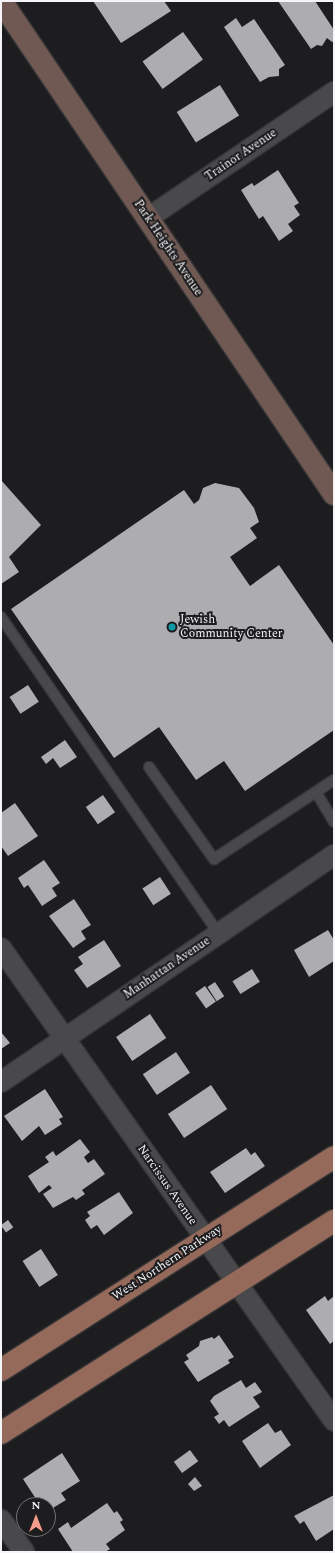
<!DOCTYPE html>
<html>
<head>
<meta charset="utf-8">
<style>
  body { margin:0 }
  #map { position:relative; width:335px; height:1553px; overflow:hidden; background:#1d1c1f; font-family:Spectral,serif }
  div>[style] { position:absolute }
  .building>* { inset:0; background:#adadb0; transform-origin:0 0 }
  .roads { filter:drop-shadow(1px 0 #373638) drop-shadow(-1px 0 #373638) drop-shadow(0 1px #373638) drop-shadow(0 -1px #373638) }
  .service>* { height:10px; margin:-5px; padding:0 5px; transform-origin:5px; border-radius:5px; background:#49484b }
  .minor>* { height:20px; margin:-10px; padding:0 10px; transform-origin:10px; border-radius:10px; background:#49484b }
  .secondary>* { height:22px; margin:-11px; padding:0 11px; transform-origin:11px; border-radius:11px; background:#6f5952 }
  .primary>* { height:22px; margin:-11px; padding:0 11px; transform-origin:11px; border-radius:11px; background:#966a5a }
  .dots>* { width:11px; height:11px; translate:-50% -50%; box-sizing:border-box; border:2px solid #1d1c1f; border-radius:50% }
  span { translate:-50% -50%; white-space:nowrap; text-align:center; line-height:1.15; -webkit-text-stroke:4px #1d1c1f; paint-order:stroke }
  .street-label { font-size:12px; color:#f5f4f6 }
  .poi-label { font-size:12px; color:#f5f4f6 }
  .left { translate:0 -50%; text-align:left }
  .frame { position:absolute; inset:0; border:2px solid #f5f4f6; pointer-events:none }
  .north { position:absolute; left:16px; top:1497px; width:40px; height:40px; box-sizing:border-box; background:#1d1c1f; border:1px solid #737275; border-radius:50%; rotate:0deg; font-size:11px; font-weight:700; line-height:16px; text-align:center; color:#f5f4f6 }
  .north::after { content:''; display:block; margin:auto; width:14px; height:18px; background:#f49d8d; clip-path:polygon(50% 0,100% 100%,50% 72%,0 100%) }
</style>
</head>
<body>
<div id="map">
  <div class="building">
    <div style="clip-path:polygon(93px 1px,164px 1px,171px 11px,121px 43px)"></div>
    <div style="clip-path:polygon(278px 1px,315px 1px,334px 30px,334px 41px,332px 42px,327px 38px,322px 46px,317px 45px,311px 49px)"></div>
    <div style="clip-path:polygon(236px 18px,242px 27px,254px 19px,285px 65px,279px 69px,279px 76px,269px 77px,260px 82px,224px 27px)"></div>
    <div style="left:183px;top:32px;width:34px;height:50px;rotate:54deg"></div>
    <div style="left:220px;top:85px;width:36px;height:51px;rotate:58deg"></div>
    <div style="clip-path:polygon(278px 170px,299px 203px,294px 206px,300px 215px,288px 224px,293px 231px,279px 241px,263px 216px,259px 219px,241px 190px,252px 183px,254px 186px)"></div>
    <div style="clip-path:polygon(1px 480px,41px 525px,9px 557px,19px 572px,1px 584px)"></div>
    <div style="clip-path:polygon(215px 483px,239px 488px,254px 508px,259px 522px,250px 528px,257px 538px,230px 557px,250px 586px,279px 565px,334px 645px,334px 730px,245px 791px,224px 761px,196px 780px,159px 727px,114px 758px,11px 609px,184px 490px,194px 504px,199px 500px,203px 488px)"></div>
    <div style="left:28px;top:685px;width:20px;height:22px;rotate:57deg"></div>
    <div style="clip-path:polygon(65px 740px,77px 757px,60px 768px,53px 758px,46px 764px,41px 757px)"></div>
    <div style="left:103px;top:795px;width:21px;height:21px;rotate:55deg"></div>
    <div style="clip-path:polygon(15px 803px,38px 836px,8px 856px,1px 846px,1px 813px)"></div>
    <div style="clip-path:polygon(44px 860px,60px 883px,52px 888px,57px 896px,42px 906px,28px 885px,24px 888px,18px 878px)"></div>
    <div style="left:160px;top:877px;width:20px;height:21px;rotate:57deg"></div>
    <div style="clip-path:polygon(74px 899px,91px 925px,81px 931px,86px 939px,73px 948px,49px 916px)"></div>
    <div style="clip-path:polygon(328px 930px,334px 940px,334px 961px,309px 977px,294px 950px)"></div>
    <div style="clip-path:polygon(104px 940px,121px 966px,87px 988px,74px 970px,83px 964px,78px 957px)"></div>
    <div style="left:252px;top:969px;width:15px;height:23px;rotate:58deg"></div>
    <div style="left:215px;top:982px;width:17px;height:9px;rotate:57deg"></div>
    <div style="left:205px;top:986px;width:19px;height:12px;rotate:55deg"></div>
    <div style="left:150px;top:1014px;width:29px;height:41px;rotate:56deg"></div>
    <div style="clip-path:polygon(1px 1032px,10px 1043px,1px 1049px)"></div>
    <div style="left:176px;top:1052px;width:25px;height:40px;rotate:56deg"></div>
    <div style="left:211px;top:1085px;width:29px;height:52px;rotate:56deg"></div>
    <div style="clip-path:polygon(45px 1089px,63px 1117px,59px 1119px,62px 1124px,45px 1135px,39px 1126px,22px 1141px,4px 1116px)"></div>
    <div style="clip-path:polygon(80px 1139px,90px 1152px,84px 1157px,88px 1163px,94px 1159px,105px 1174px,82px 1190px,85px 1194px,76px 1200px,73px 1197px,53px 1208px,43px 1194px,52px 1188px,49px 1185px,39px 1193px,28px 1176px,49px 1162px,45px 1157px,53px 1151px,56px 1156px)"></div>
    <div style="clip-path:polygon(246px 1148px,251px 1155px,255px 1152px,265px 1166px,225px 1193px,210px 1172px)"></div>
    <div style="clip-path:polygon(119px 1192px,133px 1213px,104px 1235px,97px 1225px,91px 1229px,85px 1220px,90px 1216px,87px 1212px)"></div>
    <div style="left:8px;top:1220px;width:9px;height:9px;rotate:54deg"></div>
    <div style="left:41px;top:1249px;width:31px;height:22px;rotate:57deg"></div>
    <div style="clip-path:polygon(325px 1296px,328px 1301px,334px 1296px,334px 1341px,330px 1344px,306px 1310px)"></div>
    <div style="clip-path:polygon(219px 1335px,234px 1357px,228px 1360px,230px 1363px,198px 1382px,184px 1362px,189px 1359px,186px 1355px,199px 1346px,200px 1341px,212px 1337px,214px 1339px)"></div>
    <div style="clip-path:polygon(241px 1380px,246px 1388px,255px 1382px,262px 1392px,253px 1397px,260px 1407px,229px 1427px,224px 1420px,219px 1424px,214px 1417px,219px 1414px,210px 1401px,214px 1396px)"></div>
    <div style="clip-path:polygon(268px 1423px,275px 1433px,281px 1430px,291px 1445px,260px 1468px,242px 1441px)"></div>
    <div style="left:190px;top:1450px;width:14px;height:20px;rotate:54deg"></div>
    <div style="clip-path:polygon(62px 1453px,80px 1481px,61px 1493px,66px 1500px,48px 1511px,48px 1505px,40px 1505px,23px 1479px)"></div>
    <div style="clip-path:polygon(195px 1477px,202px 1486px,194px 1491px,188px 1484px)"></div>
    <div style="clip-path:polygon(334px 1495px,334px 1529px,316px 1541px,304px 1521px,300px 1524px,294px 1516px)"></div>
    <div style="clip-path:polygon(107px 1503px,114px 1513px,117px 1511px,123px 1520px,120px 1522px,125px 1530px,106px 1544px,110px 1549px,105px 1552px,73px 1552px,58px 1529px,68px 1522px,71px 1528px)"></div>
  </div>
  <div class="roads">
    <div class="service">
      <div style="left:1px;top:617px;width:385px;rotate:55.5deg"></div>
      <div style="left:149px;top:767px;width:113px;rotate:54.8deg"></div>
      <div style="left:214px;top:859px;width:144px;rotate:-33.4deg"></div>
      <div style="left:316px;top:792px;width:35px;rotate:59deg"></div>
    </div>
    <div class="minor">
      <div style="left:148px;top:218px;width:225px;rotate:-34.1deg"></div>
      <div style="left:1px;top:948px;width:578px;rotate:54.85deg"></div>
      <div style="left:1px;top:1082px;width:403px;rotate:-34.3deg"></div>
      <div style="left:1px;top:1520px;width:39px;rotate:54deg"></div>
    </div>
    <div class="secondary">
      <div style="left:1px;top:1px;width:595px;rotate:55.96deg"></div>
    </div>
    <div class="primary">
      <div style="left:1px;top:1370px;width:395px;rotate:-32.6deg"></div>
      <div style="left:1px;top:1433px;width:395px;rotate:-32.5deg"></div>
    </div>
  </div>
  <div class="dots">
    <div style="left:172px;top:627px;background:#0f9aa8"></div>
  </div>
  <div class="street-label">
    <span style="left:241px;top:155px;rotate:-34deg">Trainor Avenue</span>
    <span style="left:168px;top:248px;rotate:56deg">Park Heights Avenue</span>
    <span style="left:167px;top:968px;rotate:-34deg">Manhattan Avenue</span>
    <span style="left:167px;top:1185px;rotate:55deg">Narcissus Avenue</span>
    <span style="left:167px;top:1263px;rotate:-33deg">West Northern Parkway</span>
  </div>
  <div class="poi-label">
    <span class="left" style="left:180px;top:627px">Jewish<br>Community Center</span>
  </div>
  <div class="frame"></div>
  <div class="north">N</div>
</div>
</body>
</html>
